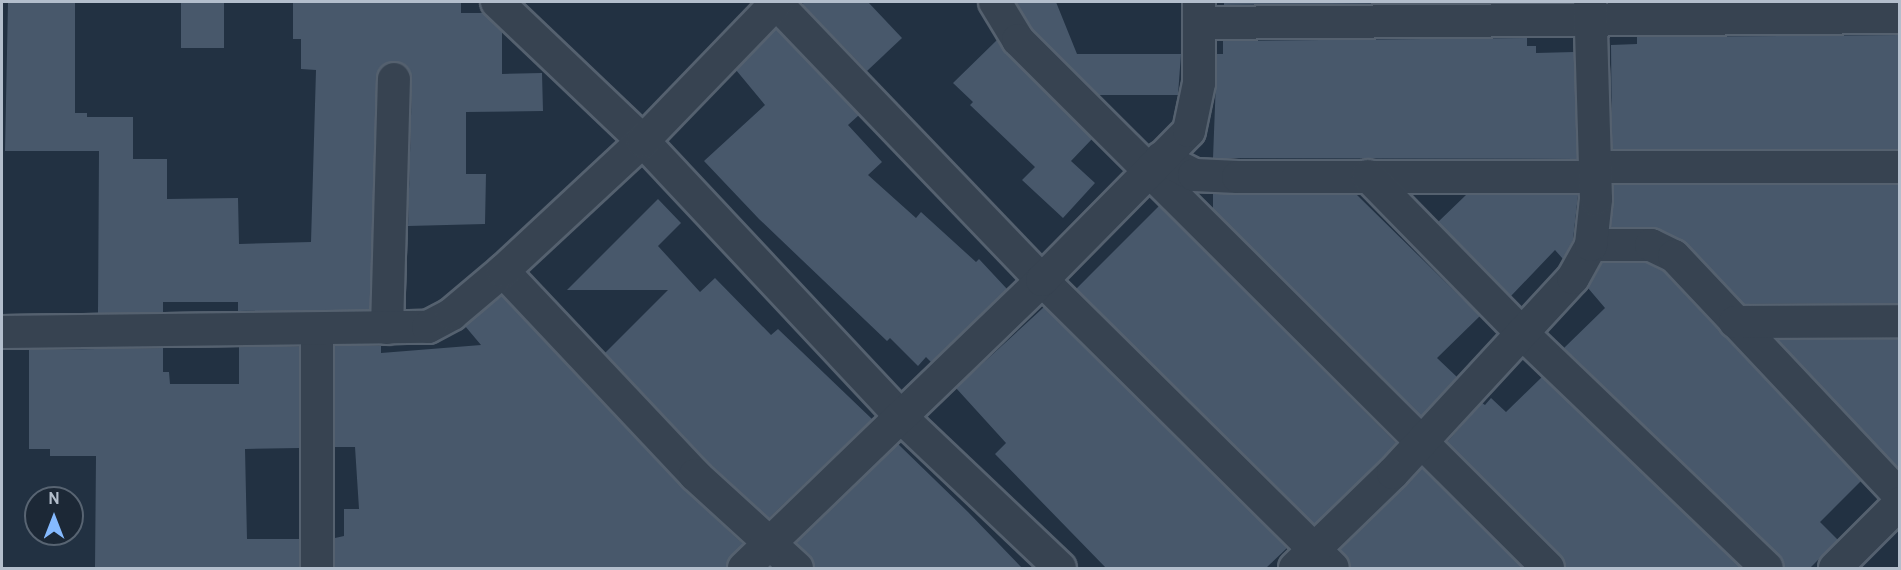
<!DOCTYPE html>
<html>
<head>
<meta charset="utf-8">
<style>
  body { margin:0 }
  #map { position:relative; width:1901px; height:570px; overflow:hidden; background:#223142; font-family:Overpass,sans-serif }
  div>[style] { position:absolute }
  .building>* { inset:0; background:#48586b; transform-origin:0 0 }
  .roads { filter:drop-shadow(2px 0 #55616f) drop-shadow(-2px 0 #55616f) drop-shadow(0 2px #55616f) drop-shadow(0 -2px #55616f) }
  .street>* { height:32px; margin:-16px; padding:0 16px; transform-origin:16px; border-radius:16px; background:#374351 }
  span { translate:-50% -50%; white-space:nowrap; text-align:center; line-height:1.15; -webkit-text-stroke:6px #1c2836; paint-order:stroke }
  .frame { position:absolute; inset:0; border:3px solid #b3becc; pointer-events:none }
  .north { position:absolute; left:24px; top:486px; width:60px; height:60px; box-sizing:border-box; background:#1c2836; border:2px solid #586472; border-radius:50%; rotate:0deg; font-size:16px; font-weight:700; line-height:24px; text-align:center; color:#b3becc }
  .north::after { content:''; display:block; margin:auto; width:21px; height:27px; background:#85baff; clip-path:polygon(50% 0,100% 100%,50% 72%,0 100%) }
</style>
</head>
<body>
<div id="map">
  <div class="building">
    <div style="clip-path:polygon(8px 2px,75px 2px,75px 113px,87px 113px,87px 117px,133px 117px,133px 159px,167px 159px,167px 199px,238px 198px,239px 244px,311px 242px,316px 70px,301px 69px,301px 39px,293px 39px,293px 2px,461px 2px,461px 13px,483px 13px,502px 32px,502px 74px,542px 73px,543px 111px,466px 112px,466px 174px,486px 174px,485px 224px,408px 226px,412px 79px,404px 64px,395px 61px,379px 69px,370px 310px,238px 311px,238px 302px,163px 302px,163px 312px,98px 313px,99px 151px,5px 151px)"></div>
    <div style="left:181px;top:2px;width:43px;height:46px"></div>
    <div style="clip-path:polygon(805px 2px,868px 2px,902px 38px,867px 71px,802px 4px)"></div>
    <div style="clip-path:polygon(1016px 2px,1056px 2px,1077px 54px,1181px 54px,1178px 95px,1098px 95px,1032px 29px)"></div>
    <div style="clip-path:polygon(1224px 2px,1459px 2px,1459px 3px,1224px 5px)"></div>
    <div style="clip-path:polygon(776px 29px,859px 115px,848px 125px,882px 162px,868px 175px,916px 218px,921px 212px,976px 262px,979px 259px,1007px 289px,931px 362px,926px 357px,918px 366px,890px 338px,887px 341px,759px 219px,704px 161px,765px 105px,736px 70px)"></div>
    <div style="clip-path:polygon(1899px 35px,1899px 149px,1612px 149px,1611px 45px,1637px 44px,1637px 37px)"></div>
    <div style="clip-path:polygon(1527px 38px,1527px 46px,1536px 46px,1536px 53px,1574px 52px,1577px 159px,1213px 158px,1217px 54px,1223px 54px,1223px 41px)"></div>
    <div style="clip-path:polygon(997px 40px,1092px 139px,1071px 161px,1095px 183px,1063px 218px,1022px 180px,1035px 167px,970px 105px,973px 102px,953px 83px)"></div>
    <div style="clip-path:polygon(1614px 185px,1899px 185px,1899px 303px,1744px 304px,1682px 240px,1652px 227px,1611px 227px)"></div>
    <div style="clip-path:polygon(1213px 194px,1357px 195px,1480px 316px,1437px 358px,1457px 377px,1421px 416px,1213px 209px)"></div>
    <div style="clip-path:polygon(1466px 195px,1578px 195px,1573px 240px,1563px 259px,1555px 250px,1511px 296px,1438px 222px)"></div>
    <div style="clip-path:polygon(658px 199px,681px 223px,658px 246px,700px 292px,715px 278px,771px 335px,778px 329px,872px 419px,769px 518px,708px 462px,605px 353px,668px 290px,567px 290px)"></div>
    <div style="left:1159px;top:206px;width:336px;height:118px;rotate:45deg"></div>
    <div style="clip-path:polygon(1602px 263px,1647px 263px,1663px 271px,1861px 481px,1820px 522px,1838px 540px,1810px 568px,1784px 568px,1779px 555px,1564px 348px,1605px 308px,1588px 288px)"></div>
    <div style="clip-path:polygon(502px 296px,682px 487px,743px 544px,731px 556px,727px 568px,335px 568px,335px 538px,344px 536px,344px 509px,359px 509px,355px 447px,335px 447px,335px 346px,381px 346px,381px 353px,481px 345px,465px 326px)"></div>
    <div style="clip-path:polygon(1044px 307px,1287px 548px,1266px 568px,1106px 568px,995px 454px,1006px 443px,956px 388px)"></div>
    <div style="clip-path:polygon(1899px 339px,1899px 469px,1778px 340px)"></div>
    <div style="clip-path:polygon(239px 347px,299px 347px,299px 448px,245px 449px,247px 539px,299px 539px,299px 568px,95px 568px,96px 456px,50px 456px,50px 449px,29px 449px,29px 350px,163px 348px,163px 372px,169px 372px,170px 384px,239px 384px)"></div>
    <div style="clip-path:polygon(1542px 377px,1742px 568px,1565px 568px,1561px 555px,1447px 442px,1482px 403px,1485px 405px,1491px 398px,1506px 412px)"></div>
    <div style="clip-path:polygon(898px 444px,968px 512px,1022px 568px,814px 568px,810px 555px,796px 543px)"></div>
    <div style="clip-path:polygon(1422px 468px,1523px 568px,1350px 568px,1340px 550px)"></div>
  </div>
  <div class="roads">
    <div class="street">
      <div style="left:497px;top:2px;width:202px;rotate:43.6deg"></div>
      <div style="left:643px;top:141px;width:378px;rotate:46.9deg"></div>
      <div style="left:901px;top:417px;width:219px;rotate:43.5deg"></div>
      <div style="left:995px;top:2px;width:44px;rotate:58.8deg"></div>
      <div style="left:1018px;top:40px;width:748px;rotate:44.89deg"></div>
      <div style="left:776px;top:3px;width:384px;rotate:46.2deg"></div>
      <div style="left:1042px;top:280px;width:409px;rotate:44.7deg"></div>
      <div style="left:1199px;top:23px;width:701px;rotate:-0.49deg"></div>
      <div style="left:1161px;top:158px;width:37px;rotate:27deg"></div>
      <div style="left:1194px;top:175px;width:44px;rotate:2.6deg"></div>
      <div style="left:1238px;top:177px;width:357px"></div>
      <div style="left:1595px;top:167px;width:305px"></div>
      <div style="left:1368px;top:176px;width:220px;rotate:45.6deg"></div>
      <div style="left:1522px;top:333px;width:339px;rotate:43.8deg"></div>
      <div style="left:1591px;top:245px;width:60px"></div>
      <div style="left:1651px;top:245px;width:25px;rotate:26deg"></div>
      <div style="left:1674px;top:256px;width:330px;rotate:46.7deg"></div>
      <div style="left:503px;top:271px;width:280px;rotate:46.7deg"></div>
      <div style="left:695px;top:475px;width:138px;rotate:42.4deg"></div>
      <div style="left:1735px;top:322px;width:165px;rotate:-0.3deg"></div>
      <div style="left:387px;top:328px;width:249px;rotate:-88.4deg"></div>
      <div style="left:317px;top:329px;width:239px;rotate:90deg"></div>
      <div style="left:2px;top:332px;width:426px;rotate:-0.7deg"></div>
      <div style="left:428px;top:327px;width:27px;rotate:-28deg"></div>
      <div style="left:452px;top:314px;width:67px;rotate:-40.1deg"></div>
      <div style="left:503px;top:271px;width:191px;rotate:-42.9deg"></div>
      <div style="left:643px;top:141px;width:193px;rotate:-46deg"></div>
      <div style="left:744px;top:568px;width:414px;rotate:-44deg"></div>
      <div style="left:1042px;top:280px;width:209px;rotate:-45.4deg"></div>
      <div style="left:1189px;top:131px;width:49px;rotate:-78.2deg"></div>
      <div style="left:1199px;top:83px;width:81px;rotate:-90deg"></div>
      <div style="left:1295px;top:568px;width:136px;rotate:-44.1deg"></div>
      <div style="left:1393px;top:473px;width:265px;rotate:-47.3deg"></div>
      <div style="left:1573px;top:278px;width:38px;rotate:-61deg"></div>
      <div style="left:1591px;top:245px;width:46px;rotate:-83.8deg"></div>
      <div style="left:1596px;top:199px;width:197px;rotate:-91.7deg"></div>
      <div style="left:1835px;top:568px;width:92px;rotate:-45deg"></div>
    </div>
  </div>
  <div class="frame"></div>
  <div class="north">N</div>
</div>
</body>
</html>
